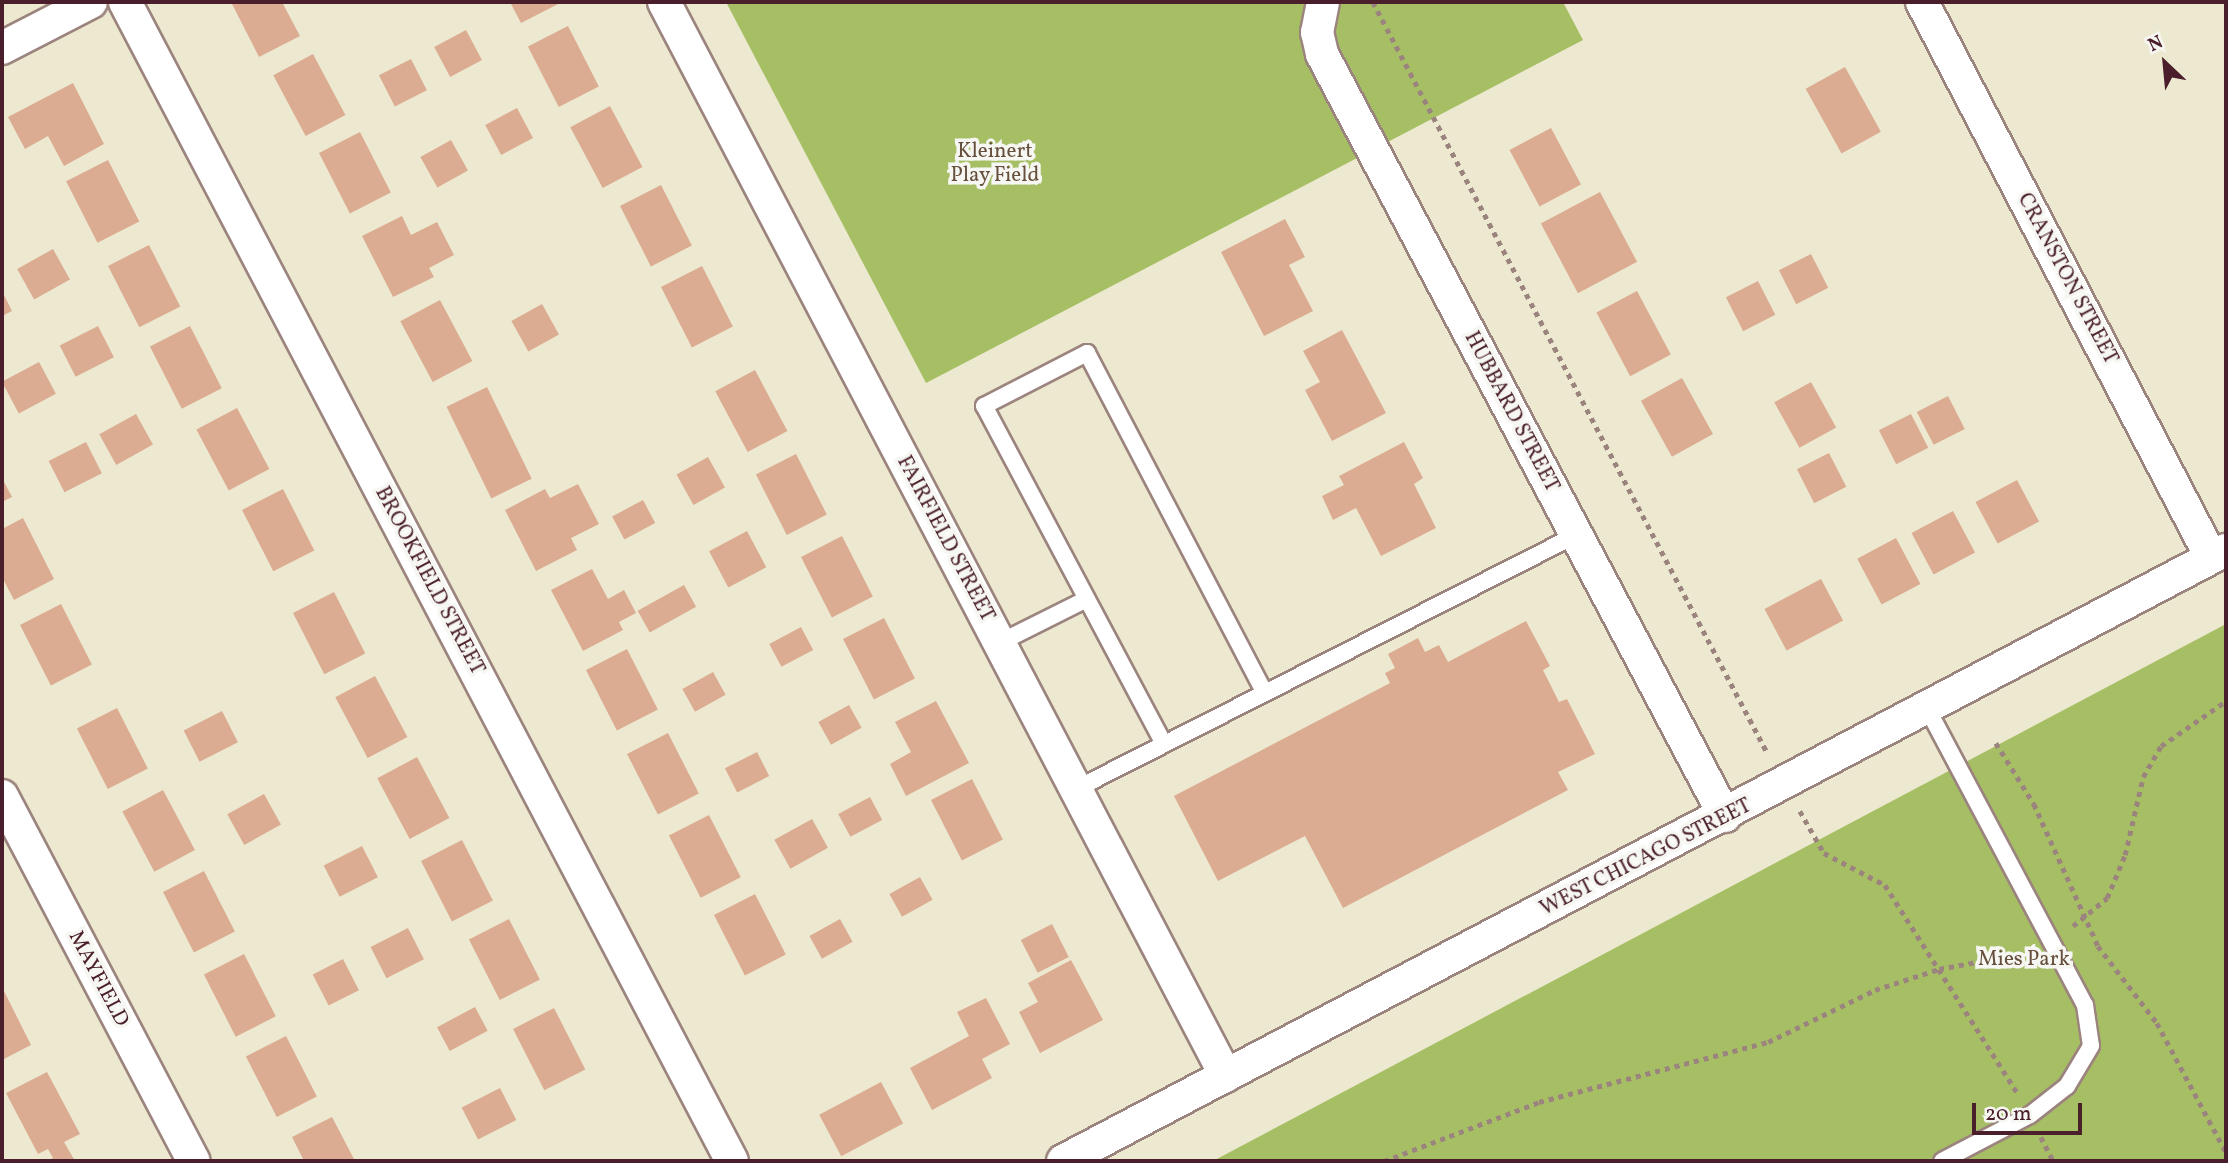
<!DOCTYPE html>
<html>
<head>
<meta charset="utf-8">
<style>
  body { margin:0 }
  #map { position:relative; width:2228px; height:1163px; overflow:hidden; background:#ede9d1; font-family:Vollkorn,serif }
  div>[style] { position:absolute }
  .green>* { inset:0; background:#a7bf64 }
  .building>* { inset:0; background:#dbac91; transform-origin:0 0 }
  .path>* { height:4.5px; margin-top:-2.25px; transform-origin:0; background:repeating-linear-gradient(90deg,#9c847e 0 5px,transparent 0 10px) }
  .roads { filter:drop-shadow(2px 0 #9c847e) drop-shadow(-2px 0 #9c847e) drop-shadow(0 2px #9c847e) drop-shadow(0 -2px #9c847e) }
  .service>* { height:16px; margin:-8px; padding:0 8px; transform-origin:8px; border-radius:8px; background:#fff }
  .minor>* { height:32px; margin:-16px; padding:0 16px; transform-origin:16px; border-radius:16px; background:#fff }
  span { translate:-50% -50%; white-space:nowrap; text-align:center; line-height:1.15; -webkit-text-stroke:7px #f6f6f2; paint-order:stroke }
  .park-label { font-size:21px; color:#664f3c }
  .street-label { font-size:21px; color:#4a1f2b }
  .frame { position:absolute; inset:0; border:4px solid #4a1f2b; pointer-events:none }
  .north { position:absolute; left:2130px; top:28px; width:70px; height:70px; -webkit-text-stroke:5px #f6f6f2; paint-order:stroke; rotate:334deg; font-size:19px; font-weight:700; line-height:28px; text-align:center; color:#4a1f2b }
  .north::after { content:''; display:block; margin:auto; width:24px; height:32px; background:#4a1f2b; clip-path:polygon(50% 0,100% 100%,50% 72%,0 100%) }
  .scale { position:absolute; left:1972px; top:1103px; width:110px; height:32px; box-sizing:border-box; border:4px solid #4a1f2b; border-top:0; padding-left:9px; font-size:21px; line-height:24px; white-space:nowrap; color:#4a1f2b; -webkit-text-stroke:5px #f6f6f2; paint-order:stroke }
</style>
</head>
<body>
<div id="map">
  <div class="green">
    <div style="clip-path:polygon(726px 2px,1563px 2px,1583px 40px,926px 383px)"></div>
    <div style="clip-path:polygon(2226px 624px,2226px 1161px,1213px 1161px)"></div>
  </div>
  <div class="building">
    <div style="clip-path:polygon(231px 2px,282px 2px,300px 36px,259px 57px)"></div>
    <div style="clip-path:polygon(510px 2px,562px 2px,521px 23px)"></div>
    <div style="left:568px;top:26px;width:68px;height:45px;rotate:63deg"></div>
    <div style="left:466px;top:30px;width:34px;height:36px;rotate:62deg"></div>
    <div style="left:313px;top:54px;width:69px;height:45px;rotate:62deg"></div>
    <div style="left:411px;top:59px;width:35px;height:36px;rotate:63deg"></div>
    <div style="left:1845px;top:67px;width:74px;height:45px;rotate:61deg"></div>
    <div style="clip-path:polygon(73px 83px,104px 144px,64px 166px,48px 136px,25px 149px,8px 117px)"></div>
    <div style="left:610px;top:106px;width:69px;height:45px;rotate:62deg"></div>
    <div style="left:517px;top:108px;width:34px;height:36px;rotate:62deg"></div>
    <div style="left:1551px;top:128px;width:64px;height:47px;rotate:62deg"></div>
    <div style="left:360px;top:132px;width:68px;height:46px;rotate:63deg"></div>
    <div style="left:451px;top:140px;width:35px;height:35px;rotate:61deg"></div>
    <div style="left:108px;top:160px;width:69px;height:47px;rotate:63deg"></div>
    <div style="left:661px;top:185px;width:68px;height:46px;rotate:63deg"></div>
    <div style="left:1600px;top:192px;width:79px;height:67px;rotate:62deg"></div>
    <div style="clip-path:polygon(402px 216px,411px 235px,437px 222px,454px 255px,429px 268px,434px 277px,393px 297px,362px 236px)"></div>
    <div style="clip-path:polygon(1285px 219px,1305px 257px,1289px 265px,1313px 311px,1264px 336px,1221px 252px)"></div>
    <div style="left:149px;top:245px;width:69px;height:46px;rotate:63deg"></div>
    <div style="left:53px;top:249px;width:35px;height:41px;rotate:61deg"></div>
    <div style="left:1811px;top:254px;width:38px;height:36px;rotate:63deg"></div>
    <div style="left:702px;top:266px;width:68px;height:46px;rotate:63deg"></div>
    <div style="left:1758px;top:281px;width:38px;height:36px;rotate:63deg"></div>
    <div style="clip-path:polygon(2px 291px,12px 311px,2px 316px)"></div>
    <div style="left:1637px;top:291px;width:72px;height:46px;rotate:62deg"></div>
    <div style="left:440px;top:300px;width:69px;height:45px;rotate:62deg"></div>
    <div style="left:542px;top:304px;width:35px;height:35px;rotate:61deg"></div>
    <div style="left:98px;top:326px;width:35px;height:43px;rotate:63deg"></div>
    <div style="left:190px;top:326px;width:70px;height:45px;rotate:63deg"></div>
    <div style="clip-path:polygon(1342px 330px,1386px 413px,1332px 441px,1305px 390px,1320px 382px,1303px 351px)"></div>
    <div style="left:39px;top:362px;width:36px;height:42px;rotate:62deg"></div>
    <div style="left:755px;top:370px;width:69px;height:45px;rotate:62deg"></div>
    <div style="left:1682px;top:378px;width:64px;height:47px;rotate:61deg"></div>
    <div style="left:1811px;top:382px;width:52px;height:42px;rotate:61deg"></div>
    <div style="left:487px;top:387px;width:102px;height:45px;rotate:64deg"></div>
    <div style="left:1948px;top:396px;width:37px;height:35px;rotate:63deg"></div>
    <div style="left:237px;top:408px;width:69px;height:46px;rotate:62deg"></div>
    <div style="left:136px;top:414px;width:35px;height:42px;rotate:61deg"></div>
    <div style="left:1911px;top:414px;width:38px;height:36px;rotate:63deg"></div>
    <div style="left:86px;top:442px;width:35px;height:42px;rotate:63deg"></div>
    <div style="clip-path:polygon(1404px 442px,1423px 478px,1414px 484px,1436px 528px,1381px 556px,1356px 508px,1333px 520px,1322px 496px,1344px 485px,1339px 476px)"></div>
    <div style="left:1829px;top:453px;width:38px;height:36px;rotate:63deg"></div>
    <div style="left:796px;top:454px;width:68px;height:45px;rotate:63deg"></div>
    <div style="left:708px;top:457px;width:35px;height:36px;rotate:61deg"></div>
    <div style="clip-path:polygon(2px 478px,12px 497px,2px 502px)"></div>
    <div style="left:2017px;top:480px;width:47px;height:47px;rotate:62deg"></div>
    <div style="clip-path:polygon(578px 484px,599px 524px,571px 538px,577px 550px,536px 571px,505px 510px,545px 489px,550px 498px)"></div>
    <div style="left:283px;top:489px;width:69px;height:46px;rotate:63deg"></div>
    <div style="left:643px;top:500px;width:26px;height:35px;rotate:62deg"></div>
    <div style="left:1953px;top:511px;width:47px;height:47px;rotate:62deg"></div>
    <div style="clip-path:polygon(23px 518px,54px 579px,14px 600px,2px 577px,2px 529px)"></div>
    <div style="left:747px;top:531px;width:41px;height:43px;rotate:62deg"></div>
    <div style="left:842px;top:536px;width:68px;height:46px;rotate:63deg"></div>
    <div style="left:1896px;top:538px;width:52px;height:44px;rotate:62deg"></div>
    <div style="clip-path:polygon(592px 569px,608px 599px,624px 590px,636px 613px,619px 622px,623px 630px,583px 651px,551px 590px)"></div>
    <div style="left:1821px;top:579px;width:47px;height:64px;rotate:62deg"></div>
    <div style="left:684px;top:585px;width:25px;height:53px;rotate:61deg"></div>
    <div style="left:334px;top:592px;width:69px;height:46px;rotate:63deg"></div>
    <div style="left:61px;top:604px;width:68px;height:46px;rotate:63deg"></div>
    <div style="left:884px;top:618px;width:68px;height:46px;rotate:63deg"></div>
    <div style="clip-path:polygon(1526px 621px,1550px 666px,1543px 670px,1559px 702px,1567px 699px,1595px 754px,1558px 772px,1568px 790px,1343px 908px,1305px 836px,1218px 881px,1174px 796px,1390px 683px,1385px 673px,1395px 668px,1388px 654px,1418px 638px,1425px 652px,1439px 645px,1448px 662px)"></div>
    <div style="left:801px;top:627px;width:26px;height:36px;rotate:62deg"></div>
    <div style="left:627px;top:649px;width:68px;height:46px;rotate:63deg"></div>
    <div style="left:713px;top:672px;width:26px;height:35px;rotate:61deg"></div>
    <div style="left:375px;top:676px;width:69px;height:45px;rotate:62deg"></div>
    <div style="clip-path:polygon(936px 701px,969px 763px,906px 796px,890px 764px,911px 752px,895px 722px)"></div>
    <div style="left:849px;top:705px;width:26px;height:35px;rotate:61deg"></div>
    <div style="left:117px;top:708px;width:68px;height:45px;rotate:63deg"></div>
    <div style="left:222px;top:711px;width:35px;height:43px;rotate:63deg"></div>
    <div style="left:668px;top:733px;width:68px;height:46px;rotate:63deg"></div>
    <div style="left:757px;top:752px;width:27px;height:36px;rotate:63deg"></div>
    <div style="left:417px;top:757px;width:69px;height:45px;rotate:62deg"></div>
    <div style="left:972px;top:779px;width:68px;height:46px;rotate:63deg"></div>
    <div style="left:163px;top:790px;width:68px;height:46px;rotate:62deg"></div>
    <div style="left:264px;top:794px;width:35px;height:42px;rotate:61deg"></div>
    <div style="left:870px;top:797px;width:26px;height:36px;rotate:62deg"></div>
    <div style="left:709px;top:815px;width:70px;height:45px;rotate:63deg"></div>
    <div style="left:812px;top:819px;width:33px;height:43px;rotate:61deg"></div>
    <div style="left:462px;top:840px;width:68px;height:46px;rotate:63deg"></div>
    <div style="left:362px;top:846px;width:35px;height:43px;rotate:63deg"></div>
    <div style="left:204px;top:871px;width:68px;height:46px;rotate:63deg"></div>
    <div style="left:920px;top:877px;width:26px;height:35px;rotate:61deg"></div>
    <div style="left:755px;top:894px;width:68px;height:46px;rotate:63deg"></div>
    <div style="left:509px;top:919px;width:68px;height:45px;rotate:63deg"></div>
    <div style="left:840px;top:919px;width:26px;height:35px;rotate:61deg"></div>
    <div style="left:1052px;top:924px;width:37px;height:35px;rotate:63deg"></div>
    <div style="left:408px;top:928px;width:35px;height:42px;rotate:63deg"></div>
    <div style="left:244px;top:954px;width:70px;height:45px;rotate:63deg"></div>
    <div style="left:343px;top:959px;width:35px;height:34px;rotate:63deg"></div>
    <div style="clip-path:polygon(1071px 960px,1103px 1020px,1040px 1053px,1019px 1012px,1038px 1002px,1028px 983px)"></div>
    <div style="clip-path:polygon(2px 987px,31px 1045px,2px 1060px)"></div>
    <div style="clip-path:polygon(986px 998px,1010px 1044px,982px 1059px,992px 1078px,932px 1110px,910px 1068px,969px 1036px,957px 1012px)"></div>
    <div style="left:475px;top:1007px;width:27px;height:43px;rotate:62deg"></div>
    <div style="left:554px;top:1008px;width:69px;height:46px;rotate:63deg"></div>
    <div style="left:286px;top:1036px;width:68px;height:45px;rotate:63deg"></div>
    <div style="clip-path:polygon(47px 1072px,80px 1134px,64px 1142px,75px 1161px,47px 1161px,53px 1158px,48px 1149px,38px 1154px,6px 1093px)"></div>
    <div style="left:881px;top:1082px;width:47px;height:70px;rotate:62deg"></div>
    <div style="left:500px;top:1088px;width:36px;height:43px;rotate:63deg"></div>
    <div style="clip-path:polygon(332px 1117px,355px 1161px,304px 1161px,292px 1137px)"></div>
  </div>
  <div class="path">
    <div style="left:1373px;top:2px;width:849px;rotate:62.29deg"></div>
    <div style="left:1996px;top:743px;width:72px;rotate:58.1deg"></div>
    <div style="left:2034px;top:804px;width:156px;rotate:65.7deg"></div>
    <div style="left:2098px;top:946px;width:97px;rotate:52.5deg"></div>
    <div style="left:2157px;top:1023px;width:146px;rotate:61.9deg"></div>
    <div style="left:1800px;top:811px;width:48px;rotate:60.3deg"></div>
    <div style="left:1824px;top:853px;width:69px;rotate:27.7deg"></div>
    <div style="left:1885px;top:885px;width:246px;rotate:57.5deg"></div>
    <div style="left:2073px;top:926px;width:44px;rotate:-39.5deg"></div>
    <div style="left:2107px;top:898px;width:47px;rotate:-67.3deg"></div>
    <div style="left:2125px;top:855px;width:80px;rotate:-77deg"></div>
    <div style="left:2143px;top:777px;width:36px;rotate:-60deg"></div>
    <div style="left:2161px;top:746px;width:79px;rotate:-34.7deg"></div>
    <div style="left:2041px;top:1137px;width:27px;rotate:63deg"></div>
    <div style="left:1384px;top:1161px;width:166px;rotate:-20.8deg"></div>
    <div style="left:1539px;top:1102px;width:237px;rotate:-14.7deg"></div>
    <div style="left:1768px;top:1042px;width:119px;rotate:-25.9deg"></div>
    <div style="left:1875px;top:990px;width:67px;rotate:-18.2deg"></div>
    <div style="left:1939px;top:969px;width:93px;rotate:-10.6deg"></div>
  </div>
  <div class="roads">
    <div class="service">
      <div style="left:999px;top:643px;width:98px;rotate:-26.6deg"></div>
      <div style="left:1927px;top:708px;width:336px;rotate:62deg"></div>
      <div style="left:2085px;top:1005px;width:41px;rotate:81.7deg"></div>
      <div style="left:2091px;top:1046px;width:47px;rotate:121deg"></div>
      <div style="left:2067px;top:1086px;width:47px;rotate:141.9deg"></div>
      <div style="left:2030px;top:1115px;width:99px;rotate:152.4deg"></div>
      <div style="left:1164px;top:744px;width:383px;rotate:-118deg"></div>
      <div style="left:984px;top:406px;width:116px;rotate:-27.2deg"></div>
      <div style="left:1087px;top:353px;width:382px;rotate:62.4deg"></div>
      <div style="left:1076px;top:789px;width:561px;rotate:-26.93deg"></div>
    </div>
    <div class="minor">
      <div style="left:125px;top:2px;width:1308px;rotate:62.36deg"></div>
      <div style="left:664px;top:2px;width:1212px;rotate:62.38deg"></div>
      <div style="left:1323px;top:2px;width:31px;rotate:101deg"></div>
      <div style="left:1317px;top:32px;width:23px;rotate:77deg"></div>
      <div style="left:1322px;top:54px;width:862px;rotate:62.13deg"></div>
      <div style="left:1922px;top:2px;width:626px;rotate:62.49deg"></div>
      <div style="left:2px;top:48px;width:100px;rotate:-27.3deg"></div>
      <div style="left:2px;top:796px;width:412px;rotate:62.3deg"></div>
      <div style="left:1063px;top:1161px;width:1314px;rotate:-27.72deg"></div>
    </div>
  </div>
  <div class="park-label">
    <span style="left:995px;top:164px">Kleinert<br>Play Field</span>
    <span style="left:2024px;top:960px">Mies Park</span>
  </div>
  <div class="street-label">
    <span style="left:2067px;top:279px;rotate:62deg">CRANSTON STREET</span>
    <span style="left:1511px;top:412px;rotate:62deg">HUBBARD STREET</span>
    <span style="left:945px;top:539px;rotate:62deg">FAIRFIELD STREET</span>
    <span style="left:429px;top:581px;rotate:62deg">BROOKFIELD STREET</span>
    <span style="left:1646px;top:858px;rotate:-27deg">WEST CHICAGO STREET</span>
    <span style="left:98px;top:979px;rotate:62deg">MAYFIELD</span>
  </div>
  <div class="frame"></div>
  <div class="north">N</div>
  <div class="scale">20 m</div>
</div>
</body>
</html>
